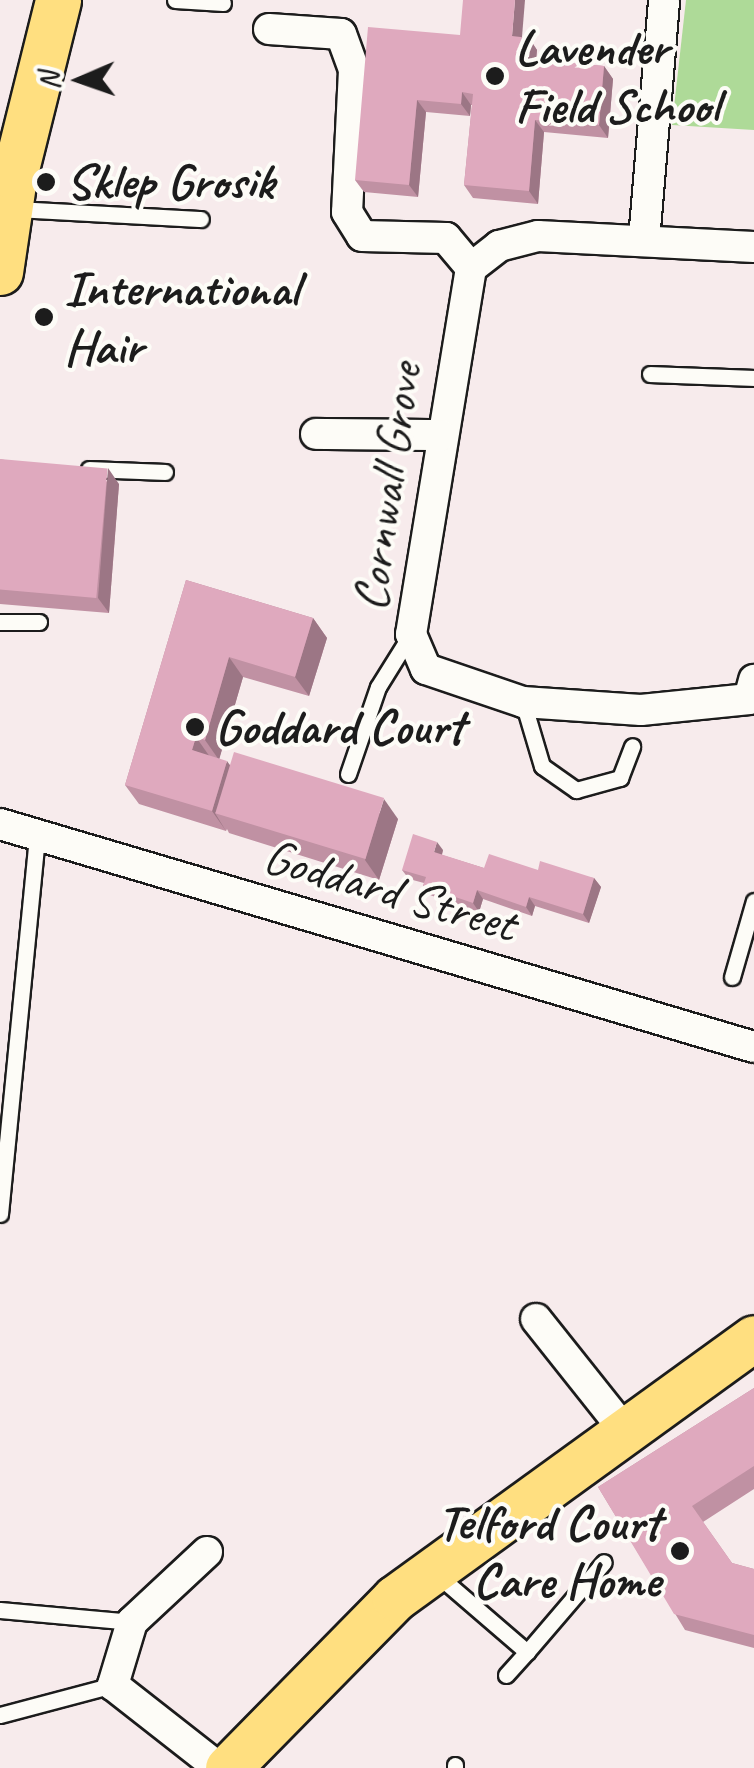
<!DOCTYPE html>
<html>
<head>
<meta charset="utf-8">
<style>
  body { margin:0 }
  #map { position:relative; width:754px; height:1768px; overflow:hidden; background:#f7ebec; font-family:Caveat,sans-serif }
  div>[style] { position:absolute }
  .green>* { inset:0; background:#aeda98 }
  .roads { filter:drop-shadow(2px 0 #1c1c1c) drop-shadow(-2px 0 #1c1c1c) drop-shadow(0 2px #1c1c1c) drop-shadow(0 -2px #1c1c1c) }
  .service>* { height:15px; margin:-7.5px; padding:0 7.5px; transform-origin:7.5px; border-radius:7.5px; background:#fdfcf7 }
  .minor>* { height:30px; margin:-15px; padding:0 15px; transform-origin:15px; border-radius:15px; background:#fdfcf7 }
  .primary>* { height:45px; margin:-22.5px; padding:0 22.5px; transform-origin:22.5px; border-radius:22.5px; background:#ffdf80 }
  .wall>* { inset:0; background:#c091a3 }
  .shaded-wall>* { inset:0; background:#9c7685 }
  .building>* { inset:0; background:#dfa9be; transform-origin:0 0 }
  .dots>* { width:28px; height:28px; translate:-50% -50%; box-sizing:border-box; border:5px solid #fdfcf7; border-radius:50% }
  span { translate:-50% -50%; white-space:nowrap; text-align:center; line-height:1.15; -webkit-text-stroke:8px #fdfcf7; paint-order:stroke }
  .poi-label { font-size:50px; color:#1c1c1c; font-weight:700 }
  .left { translate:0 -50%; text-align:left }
  .right { translate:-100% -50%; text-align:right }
  .street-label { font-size:50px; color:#1c1c1c }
  .north { position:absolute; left:30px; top:30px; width:100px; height:100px; -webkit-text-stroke:8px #fdfcf7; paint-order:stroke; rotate:268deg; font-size:28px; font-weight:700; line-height:40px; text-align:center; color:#1c1c1c }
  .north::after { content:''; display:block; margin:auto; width:35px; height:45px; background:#1c1c1c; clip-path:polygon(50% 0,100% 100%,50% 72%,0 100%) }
</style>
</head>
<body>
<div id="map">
  <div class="green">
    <div style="clip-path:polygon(686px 0,754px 0,754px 130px,672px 125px)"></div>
  </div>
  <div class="roads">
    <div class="service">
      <div style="left:175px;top:0;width:48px;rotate:3.6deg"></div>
      <div style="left:14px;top:209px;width:187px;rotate:3.1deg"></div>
      <div style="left:650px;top:374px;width:104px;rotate:2.2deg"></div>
      <div style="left:89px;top:469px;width:76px;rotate:2.3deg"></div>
      <div style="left:0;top:622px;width:39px"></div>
      <div style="left:523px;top:702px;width:67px;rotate:73.5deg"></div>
      <div style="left:542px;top:766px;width:42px;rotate:35.2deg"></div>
      <div style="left:576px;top:790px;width:46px;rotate:-15.3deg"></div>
      <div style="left:620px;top:778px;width:34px;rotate:-69deg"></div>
      <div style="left:348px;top:774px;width:92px;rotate:-71deg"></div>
      <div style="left:378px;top:687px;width:62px;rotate:-58.1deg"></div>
      <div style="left:732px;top:977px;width:79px;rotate:-73.9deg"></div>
      <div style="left:0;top:1214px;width:381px;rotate:-84.4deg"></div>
      <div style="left:434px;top:1572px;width:123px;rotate:40.7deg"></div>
      <div style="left:527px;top:1652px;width:118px;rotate:-49.5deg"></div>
      <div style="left:0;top:1610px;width:133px;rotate:5.2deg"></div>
      <div style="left:506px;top:1675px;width:31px;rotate:-48deg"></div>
      <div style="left:0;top:1715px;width:117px;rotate:-14.9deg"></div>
      <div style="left:455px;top:1768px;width:3px;rotate:-90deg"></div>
    </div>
    <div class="minor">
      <div style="left:269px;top:29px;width:72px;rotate:4deg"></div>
      <div style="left:341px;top:34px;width:38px;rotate:70deg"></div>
      <div style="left:354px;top:70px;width:142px;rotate:92.8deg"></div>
      <div style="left:347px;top:212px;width:28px;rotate:58deg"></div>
      <div style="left:362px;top:236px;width:84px;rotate:1.4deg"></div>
      <div style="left:446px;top:238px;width:39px;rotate:50deg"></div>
      <div style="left:644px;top:240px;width:241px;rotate:-85.2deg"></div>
      <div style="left:471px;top:268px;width:371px;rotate:99.3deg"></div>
      <div style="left:411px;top:634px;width:38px;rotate:67deg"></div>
      <div style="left:426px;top:669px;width:102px;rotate:18.8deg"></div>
      <div style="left:523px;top:702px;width:118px;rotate:3.9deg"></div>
      <div style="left:641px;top:710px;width:109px;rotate:-5.8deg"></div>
      <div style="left:749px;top:699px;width:20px;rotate:-75deg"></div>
      <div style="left:471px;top:268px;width:36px;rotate:-38deg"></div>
      <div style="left:499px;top:246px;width:40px;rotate:-14.4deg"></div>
      <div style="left:538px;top:236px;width:216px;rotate:2.9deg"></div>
      <div style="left:316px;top:434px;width:125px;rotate:0.5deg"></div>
      <div style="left:0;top:824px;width:786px;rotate:16.48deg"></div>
      <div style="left:536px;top:1319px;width:143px;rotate:51.5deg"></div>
      <div style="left:207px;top:1552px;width:103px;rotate:137deg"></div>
      <div style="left:132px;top:1622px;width:66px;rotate:106.8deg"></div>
      <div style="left:113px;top:1685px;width:135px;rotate:38.1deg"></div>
    </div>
    <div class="primary">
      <div style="left:0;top:272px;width:96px;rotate:-81.6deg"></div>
      <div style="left:14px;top:177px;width:182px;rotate:-76deg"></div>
      <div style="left:228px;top:1768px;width:238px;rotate:-45.5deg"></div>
      <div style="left:395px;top:1598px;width:443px;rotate:-35.9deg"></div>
    </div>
  </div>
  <div class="wall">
    <div style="clip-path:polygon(460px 35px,529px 38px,537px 50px,536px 60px,604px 66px,613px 79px,608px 138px,544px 132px,538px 204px,473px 198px,464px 185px,472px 105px,471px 105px,470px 116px,426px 112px,418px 197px,364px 192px,355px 180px)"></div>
    <div style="clip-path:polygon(0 459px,119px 484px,109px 613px,0 604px)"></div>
    <div style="clip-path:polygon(186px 580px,313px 618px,327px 638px,309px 696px,243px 677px,219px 759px,230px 765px,398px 819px,379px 880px,229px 833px,227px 829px,226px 831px,139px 804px,125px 785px)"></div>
    <div style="clip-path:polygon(443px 850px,442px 855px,484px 868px,538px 870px,594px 878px,601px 887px,589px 923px,535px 906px,532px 916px,483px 899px,479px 912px,430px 895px,423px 886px,424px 883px,409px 879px,402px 870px)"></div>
    <div style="clip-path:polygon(754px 1388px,754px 1489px,703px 1522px,732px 1563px,754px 1569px,754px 1648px,685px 1630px,598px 1487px)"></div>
  </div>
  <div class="shaded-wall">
    <div style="clip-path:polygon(515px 0,525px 0,521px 49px,512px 36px)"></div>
    <div style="clip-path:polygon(529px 38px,537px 50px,535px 71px,526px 59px)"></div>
    <div style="clip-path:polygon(604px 66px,613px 79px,608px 138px,599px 125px)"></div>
    <div style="clip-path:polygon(462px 92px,471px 105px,470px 116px,461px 104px)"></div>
    <div style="clip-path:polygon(417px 100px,426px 112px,418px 197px,409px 185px)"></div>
    <div style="clip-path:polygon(535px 120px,544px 132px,538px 204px,529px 191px)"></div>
    <div style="clip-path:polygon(108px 468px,119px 484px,109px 613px,98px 598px)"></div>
    <div style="clip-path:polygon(313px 618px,327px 638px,309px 696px,295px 677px)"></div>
    <div style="clip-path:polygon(229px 657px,243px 677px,219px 760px,205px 740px)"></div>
    <div style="clip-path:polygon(196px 737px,210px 757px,192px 750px)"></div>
    <div style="clip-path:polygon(227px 761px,241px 781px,215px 813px,226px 831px,212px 811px)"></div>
    <div style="clip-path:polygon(384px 799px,398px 819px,379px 880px,365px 860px)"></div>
    <div style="clip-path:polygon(437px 842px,443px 850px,440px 861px,434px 852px)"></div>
    <div style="clip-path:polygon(594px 878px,601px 887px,589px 923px,583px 914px)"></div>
    <div style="clip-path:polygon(477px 890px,483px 899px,479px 912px,473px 903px)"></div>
    <div style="clip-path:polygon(529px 897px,535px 906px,532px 916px,526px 907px)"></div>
  </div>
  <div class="building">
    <div style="clip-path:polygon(463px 0,515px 0,512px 36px,529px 38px,526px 59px,604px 66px,599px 125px,535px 120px,529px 191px,464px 185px,473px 94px,462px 92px,461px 104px,417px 100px,409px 185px,355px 180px,368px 27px,460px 35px)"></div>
    <div style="left:0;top:459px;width:108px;height:130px;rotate:5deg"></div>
    <div style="clip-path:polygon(186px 580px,313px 618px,295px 677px,229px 657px,205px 740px,196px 737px,192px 750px,227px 761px,212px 811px,125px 785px)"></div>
    <div style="left:234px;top:752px;width:157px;height:64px;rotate:17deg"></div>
    <div style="clip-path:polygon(413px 834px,437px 842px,434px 852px,484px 868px,489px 854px,538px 870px,540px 861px,594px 878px,583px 914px,529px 897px,526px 907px,477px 890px,473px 903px,423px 886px,426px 877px,402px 870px)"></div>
    <div style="clip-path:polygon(754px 1388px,754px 1466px,692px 1506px,732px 1563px,754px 1569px,754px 1635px,674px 1614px,598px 1487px)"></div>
  </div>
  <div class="dots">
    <div style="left:495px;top:76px;background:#1c1c1c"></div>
    <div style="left:46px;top:182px;background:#1c1c1c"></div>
    <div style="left:44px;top:317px;background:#1c1c1c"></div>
    <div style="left:195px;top:727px;background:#1c1c1c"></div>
    <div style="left:680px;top:1551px;background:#1c1c1c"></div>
  </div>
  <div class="poi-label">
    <span class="left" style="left:515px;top:76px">Lavender<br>Field School</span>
    <span class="left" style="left:66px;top:182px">Sklep Grosik</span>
    <span class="left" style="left:64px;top:317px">International<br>Hair</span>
    <span class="left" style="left:215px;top:727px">Goddard Court</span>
    <span class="right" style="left:660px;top:1551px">Telford Court<br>Care Home</span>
  </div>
  <div class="street-label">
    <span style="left:387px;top:487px;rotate:-82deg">Cornwall Grove</span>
    <span style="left:390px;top:890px;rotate:16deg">Goddard Street</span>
  </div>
  <div class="north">N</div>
</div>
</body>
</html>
